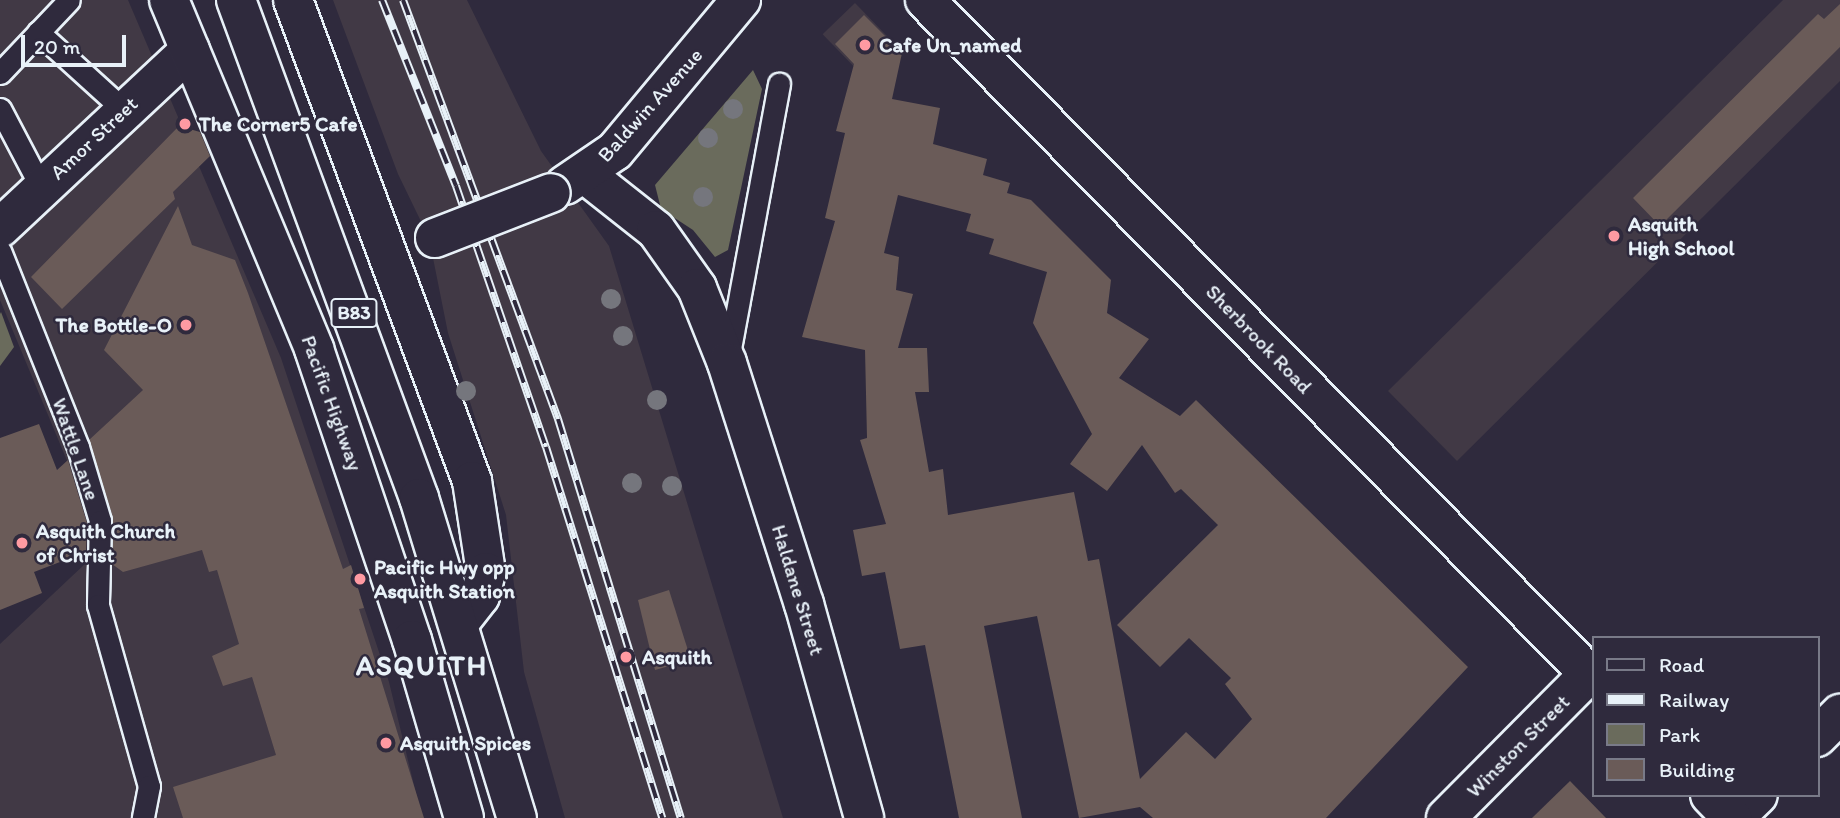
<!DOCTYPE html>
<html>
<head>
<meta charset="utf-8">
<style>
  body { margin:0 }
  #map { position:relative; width:1840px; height:818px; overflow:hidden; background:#2f2a3d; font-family:Itim,sans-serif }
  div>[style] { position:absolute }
  .built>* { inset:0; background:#413945; transform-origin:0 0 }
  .green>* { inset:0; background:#6a6b5c }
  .building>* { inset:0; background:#6a5b58 }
  .roads { filter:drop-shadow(2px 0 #e8f1f8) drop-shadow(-2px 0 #e8f1f8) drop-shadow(0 2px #e8f1f8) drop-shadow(0 -2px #e8f1f8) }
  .lane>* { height:21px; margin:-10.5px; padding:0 10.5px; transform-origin:10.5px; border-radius:10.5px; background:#2f2a3d }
  .street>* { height:38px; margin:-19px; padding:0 19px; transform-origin:19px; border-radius:19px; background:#2f2a3d }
  .secondary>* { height:38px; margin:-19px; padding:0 19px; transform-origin:19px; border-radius:19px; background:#2f2a3d }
  .primary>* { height:38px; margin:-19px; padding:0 19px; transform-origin:19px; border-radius:19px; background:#2f2a3d }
  .rail>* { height:8px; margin-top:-4px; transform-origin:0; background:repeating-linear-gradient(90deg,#2f2a3d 0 16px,#e8f1f8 0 32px); box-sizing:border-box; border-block:2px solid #e8f1f8 }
  .bridges { filter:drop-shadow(2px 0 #e8f1f8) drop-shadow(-2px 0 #e8f1f8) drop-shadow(0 2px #e8f1f8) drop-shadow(0 -2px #e8f1f8) }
  .street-bridge>* { height:38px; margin:-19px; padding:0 19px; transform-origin:19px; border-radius:19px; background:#2f2a3d }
  .trees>* { width:20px; height:20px; margin:-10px; border-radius:50%; background:#75767d }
  .dots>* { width:19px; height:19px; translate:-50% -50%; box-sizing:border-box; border:4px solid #2f2a3d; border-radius:50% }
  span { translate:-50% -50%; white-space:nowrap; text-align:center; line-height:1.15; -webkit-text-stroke:5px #2f2a3d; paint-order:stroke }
  .shield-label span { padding:2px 5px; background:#2f2a3d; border:2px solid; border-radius:5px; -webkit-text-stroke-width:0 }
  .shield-label { font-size:19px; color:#e8f1f8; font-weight:700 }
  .poi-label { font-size:21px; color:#e8f1f8; font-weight:700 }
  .left { translate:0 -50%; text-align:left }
  .right { translate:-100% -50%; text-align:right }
  .street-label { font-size:21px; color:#e8f1f8 }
  .district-label { font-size:28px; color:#e8f1f8; font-weight:700; letter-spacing:2px }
  .legend { position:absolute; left:1592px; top:636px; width:228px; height:161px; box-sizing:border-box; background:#2f2a3d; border:2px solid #797a88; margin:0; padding:9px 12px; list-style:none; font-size:21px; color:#e8f1f8 }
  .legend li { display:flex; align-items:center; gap:14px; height:35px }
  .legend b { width:35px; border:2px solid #797a88 }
  .scale { position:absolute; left:21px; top:35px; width:105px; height:32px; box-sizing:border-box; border:4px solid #e8f1f8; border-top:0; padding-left:9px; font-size:21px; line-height:24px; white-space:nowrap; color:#e8f1f8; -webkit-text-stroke:5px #2f2a3d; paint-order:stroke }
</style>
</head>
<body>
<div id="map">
  <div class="built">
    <div style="clip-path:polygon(0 0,128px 0,281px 358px,389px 682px,422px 818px,0 818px,0 644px,87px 562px,93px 523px,0 300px)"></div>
    <div style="clip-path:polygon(333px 0,467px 0,541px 151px,609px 246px,783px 818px,565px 818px,524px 672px,506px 515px,448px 333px,429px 238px,398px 174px)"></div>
    <div style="clip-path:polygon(1783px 0,1840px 0,1840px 81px,1457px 461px,1388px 391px)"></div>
    <div style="left:855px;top:3px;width:54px;height:45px;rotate:46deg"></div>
  </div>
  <div class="green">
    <div style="clip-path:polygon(753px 70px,762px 89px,728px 250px,715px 257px,693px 230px,661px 209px,655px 185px)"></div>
    <div style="clip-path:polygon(1px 312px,14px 347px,0 366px,0 314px)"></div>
  </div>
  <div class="building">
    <div style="clip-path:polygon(1840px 4px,1840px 47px,1660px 226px,1633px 198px,1818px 14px,1824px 19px)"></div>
    <div style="clip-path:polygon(evenodd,864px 15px,902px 53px,892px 99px,940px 108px,933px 144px,987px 159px,983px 175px,1010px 183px,1007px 193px,1031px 200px,1111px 280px,1107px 313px,1149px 339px,1119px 378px,1180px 416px,1196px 400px,1468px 667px,1326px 818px,1153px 818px,1140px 807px,1079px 818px,1037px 616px,984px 626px,1022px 818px,959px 818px,925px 645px,900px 649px,885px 572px,862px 576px,853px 530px,886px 524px,860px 440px,867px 438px,865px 350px,802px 337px,835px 221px,825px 218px,845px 133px,836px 131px,854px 64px,835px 44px,864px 15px,898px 195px,971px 214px,966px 231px,994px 239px,989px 254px,1047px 272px,1033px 323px,1092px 434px,1070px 464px,1107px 491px,1142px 445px,1175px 493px,1181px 489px,1218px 525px,1117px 625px,1160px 667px,1189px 638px,1231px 678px,1225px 684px,1252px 719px,1215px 759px,1186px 732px,1140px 779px,1099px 559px,1088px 561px,1074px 492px,948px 515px,943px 469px,929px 472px,915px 392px,929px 392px,927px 348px,898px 348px,913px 294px,896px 290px,899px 257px,884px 253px,898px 195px)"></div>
    <div style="clip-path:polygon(179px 126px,200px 132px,210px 156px,173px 192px,175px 199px,62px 309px,31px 277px)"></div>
    <div style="clip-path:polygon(178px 206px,192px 245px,235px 260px,248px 293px,343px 569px,351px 565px,364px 608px,359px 609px,424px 818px,183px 818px,173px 787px,276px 755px,252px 677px,223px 686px,212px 656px,239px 644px,217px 570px,209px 572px,202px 550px,123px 572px,112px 564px,113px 518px,89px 440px,143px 390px,104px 350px)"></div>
    <div style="clip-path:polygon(39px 424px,57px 470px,68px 460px,87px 523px,86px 552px,34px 572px,42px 593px,0 610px,0 438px)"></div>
    <div style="clip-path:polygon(669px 590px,691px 660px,655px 670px,638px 600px)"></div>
    <div style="clip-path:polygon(1570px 781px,1606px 818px,1532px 818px)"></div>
  </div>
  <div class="roads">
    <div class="lane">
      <div style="left:38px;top:32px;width:116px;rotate:42.2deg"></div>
      <div style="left:0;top:73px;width:100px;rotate:-46.6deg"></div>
      <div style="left:0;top:109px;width:88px;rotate:62.3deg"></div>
      <div style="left:0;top:251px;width:211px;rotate:68.3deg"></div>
      <div style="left:78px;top:447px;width:77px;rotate:73.4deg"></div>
      <div style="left:100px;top:521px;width:84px;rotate:91.4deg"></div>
      <div style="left:98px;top:605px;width:188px;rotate:74.3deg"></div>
      <div style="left:149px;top:786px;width:33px;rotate:101deg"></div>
      <div style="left:729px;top:354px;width:275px;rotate:-79.5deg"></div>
    </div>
    <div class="street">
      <div style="left:293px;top:0;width:513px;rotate:69.59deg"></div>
      <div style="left:472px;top:481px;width:92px;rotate:81.3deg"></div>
      <div style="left:486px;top:572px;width:25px;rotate:104deg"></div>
      <div style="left:480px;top:596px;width:33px;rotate:128deg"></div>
      <div style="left:585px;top:174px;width:90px;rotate:38.3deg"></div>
      <div style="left:656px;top:230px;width:71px;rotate:54.7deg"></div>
      <div style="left:697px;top:288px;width:81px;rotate:68.2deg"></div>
      <div style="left:727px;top:363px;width:253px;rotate:72.3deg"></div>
      <div style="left:804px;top:604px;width:222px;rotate:74.3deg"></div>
      <div style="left:565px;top:185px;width:60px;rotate:-34.2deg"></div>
      <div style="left:615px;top:151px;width:197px;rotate:-50.2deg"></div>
      <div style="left:0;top:228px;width:260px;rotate:-43.1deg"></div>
      <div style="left:1817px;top:737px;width:33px;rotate:-45deg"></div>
      <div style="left:1446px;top:818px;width:203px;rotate:-45.2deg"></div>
      <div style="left:1734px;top:818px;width:33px;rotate:-44deg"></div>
    </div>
    <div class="secondary">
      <div style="left:925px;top:0;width:952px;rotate:45.43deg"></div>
      <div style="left:1710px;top:795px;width:32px;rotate:46deg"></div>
    </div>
    <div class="primary">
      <div style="left:169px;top:0;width:378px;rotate:67.4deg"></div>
      <div style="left:314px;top:349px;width:307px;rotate:71.4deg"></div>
      <div style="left:412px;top:640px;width:185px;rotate:73.7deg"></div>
      <div style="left:236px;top:0;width:531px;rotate:69.82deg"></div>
      <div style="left:419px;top:498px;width:335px;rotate:73deg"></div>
    </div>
  </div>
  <div class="rail">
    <div style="left:382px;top:0;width:200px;rotate:68.3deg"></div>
    <div style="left:456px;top:186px;width:276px;rotate:71deg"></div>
    <div style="left:546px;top:447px;width:389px;rotate:72.6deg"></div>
    <div style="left:403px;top:0;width:447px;rotate:69.7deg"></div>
    <div style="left:558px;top:419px;width:418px;rotate:72.9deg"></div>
  </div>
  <div class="bridges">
    <div class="street-bridge">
      <div style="left:435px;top:238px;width:124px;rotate:-21.2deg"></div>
    </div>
  </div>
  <div class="trees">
    <div style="left:733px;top:109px"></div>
    <div style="left:708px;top:138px"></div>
    <div style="left:703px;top:197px"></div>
    <div style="left:611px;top:299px"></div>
    <div style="left:623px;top:336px"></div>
    <div style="left:466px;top:391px"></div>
    <div style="left:657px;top:400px"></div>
    <div style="left:632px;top:483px"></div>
    <div style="left:672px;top:486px"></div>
  </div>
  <div class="dots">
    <div style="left:865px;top:45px;background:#ff9aa2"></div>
    <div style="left:185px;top:124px;background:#ff9aa2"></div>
    <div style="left:1614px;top:236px;background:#ff9aa2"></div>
    <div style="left:186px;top:325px;background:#ff9aa2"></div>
    <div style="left:22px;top:543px;background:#ff9aa2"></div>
    <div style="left:360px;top:579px;background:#ff9aa2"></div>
    <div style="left:626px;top:657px;background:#ff9aa2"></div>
    <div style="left:386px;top:743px;background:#ff9aa2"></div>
  </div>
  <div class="shield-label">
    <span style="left:354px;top:313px">B83</span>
  </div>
  <div class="poi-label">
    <span class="left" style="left:879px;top:45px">Cafe Un_named</span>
    <span class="left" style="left:199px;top:124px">The Corner5 Cafe</span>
    <span class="left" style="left:1628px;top:236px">Asquith<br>High School</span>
    <span class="right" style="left:172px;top:325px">The Bottle-O</span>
    <span class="left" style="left:36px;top:543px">Asquith Church<br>of Christ</span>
    <span class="left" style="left:374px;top:579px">Pacific Hwy opp<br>Asquith Station</span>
    <span class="left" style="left:642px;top:657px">Asquith</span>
    <span class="left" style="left:400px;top:743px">Asquith Spices</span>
  </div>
  <div class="street-label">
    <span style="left:650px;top:105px;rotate:-48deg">Baldwin Avenue</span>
    <span style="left:94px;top:138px;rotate:-43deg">Amor Street</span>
    <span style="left:1259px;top:339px;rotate:46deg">Sherbrook Road</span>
    <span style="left:332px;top:403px;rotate:70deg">Pacific Highway</span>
    <span style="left:76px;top:449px;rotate:71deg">Wattle Lane</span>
    <span style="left:798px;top:590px;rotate:73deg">Haldane Street</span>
    <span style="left:1518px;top:746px;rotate:-45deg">Winston Street</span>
  </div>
  <div class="district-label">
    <span style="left:422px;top:665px">ASQUITH</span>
  </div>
  <ul class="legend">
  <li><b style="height:9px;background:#2f2a3d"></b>Road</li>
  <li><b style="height:9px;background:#e8f1f8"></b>Railway</li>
  <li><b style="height:19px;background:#6a6b5c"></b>Park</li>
  <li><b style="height:19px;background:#6a5b58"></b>Building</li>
  </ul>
  <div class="scale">20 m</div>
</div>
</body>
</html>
